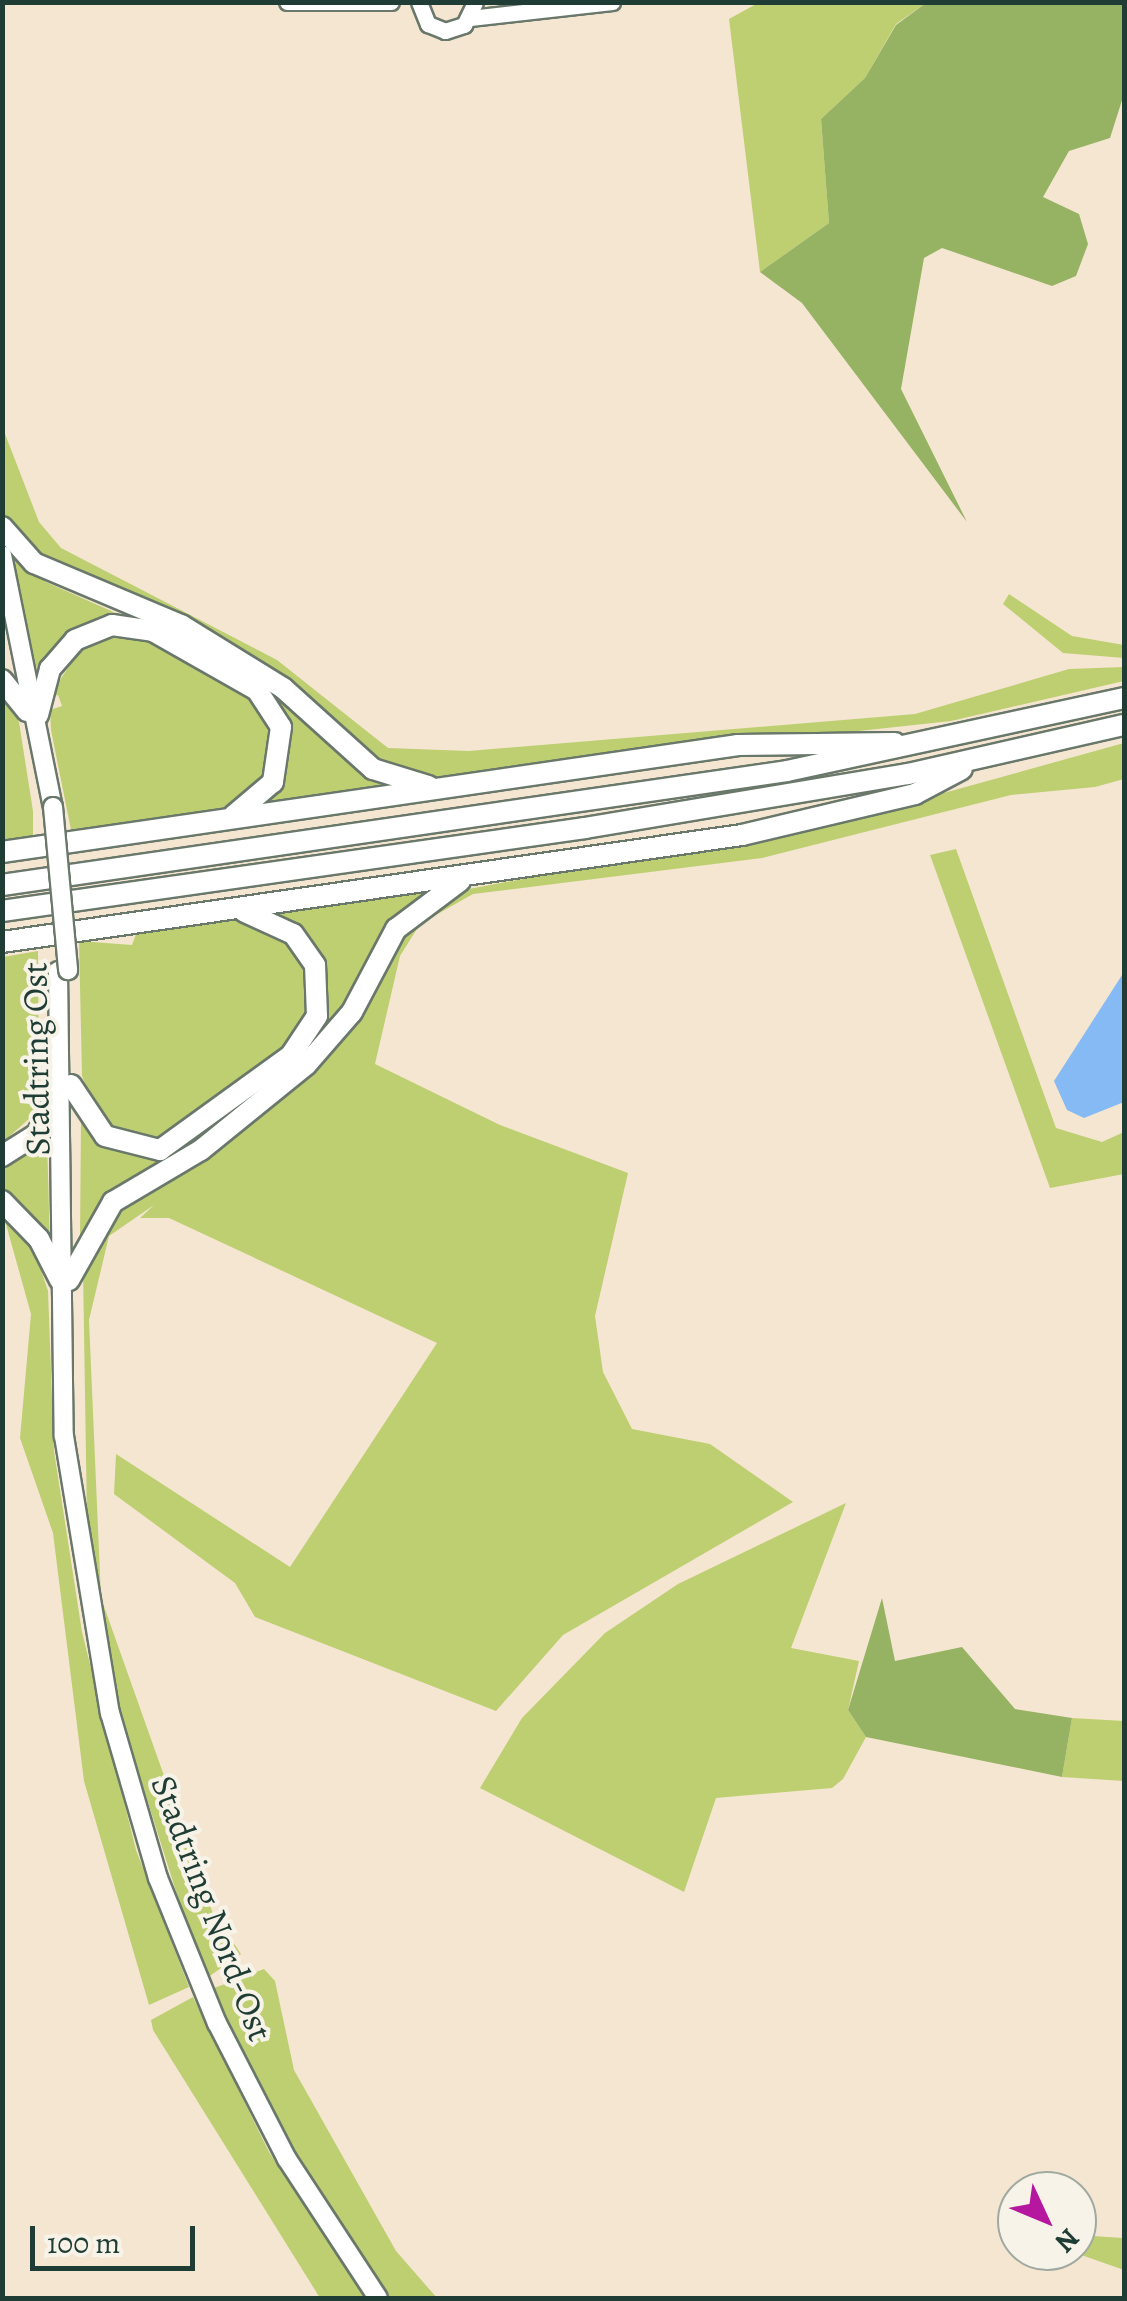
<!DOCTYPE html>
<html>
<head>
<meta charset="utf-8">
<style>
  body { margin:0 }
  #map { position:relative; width:1127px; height:2301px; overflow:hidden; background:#f5e6d1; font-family:Alegreya,serif }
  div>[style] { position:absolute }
  .green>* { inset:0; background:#becf71 }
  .forest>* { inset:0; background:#96b263 }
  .water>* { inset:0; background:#85baf4 }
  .roads { filter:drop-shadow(2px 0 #6a786b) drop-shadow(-2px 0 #6a786b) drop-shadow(0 2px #6a786b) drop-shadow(0 -2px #6a786b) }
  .secondary>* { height:15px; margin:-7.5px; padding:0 7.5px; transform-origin:7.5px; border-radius:7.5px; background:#fff }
  .trunk>* { height:18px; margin:-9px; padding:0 9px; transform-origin:9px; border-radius:9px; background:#fff }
  .motorway>* { height:20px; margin:-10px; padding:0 10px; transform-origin:10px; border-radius:10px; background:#fff }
  .bridges { filter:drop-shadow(2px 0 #6a786b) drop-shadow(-2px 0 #6a786b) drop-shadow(0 2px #6a786b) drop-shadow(0 -2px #6a786b) }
  .trunk-bridge>* { height:18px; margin:-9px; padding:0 9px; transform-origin:9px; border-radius:9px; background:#fff }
  span { translate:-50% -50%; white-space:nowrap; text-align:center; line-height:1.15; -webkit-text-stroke:8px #f7f3e8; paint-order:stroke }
  .street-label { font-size:35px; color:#1f3d34 }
  .frame { position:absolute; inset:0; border:5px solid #1f3d34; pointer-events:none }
  .north { position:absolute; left:997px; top:2171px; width:100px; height:100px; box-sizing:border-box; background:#f7f3e8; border:2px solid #a1aaa0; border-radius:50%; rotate:134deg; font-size:28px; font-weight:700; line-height:40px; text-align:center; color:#1f3d34 }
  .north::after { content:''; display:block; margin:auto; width:35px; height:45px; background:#b5179e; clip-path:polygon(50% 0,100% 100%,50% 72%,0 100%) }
  .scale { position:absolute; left:30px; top:2226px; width:165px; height:45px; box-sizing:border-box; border:5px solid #1f3d34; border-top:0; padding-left:12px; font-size:30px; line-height:35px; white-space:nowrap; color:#1f3d34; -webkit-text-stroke:8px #f7f3e8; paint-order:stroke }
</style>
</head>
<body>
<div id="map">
  <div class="green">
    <div style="clip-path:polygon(758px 3px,926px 3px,896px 24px,865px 78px,821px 119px,829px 223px,760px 272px,729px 19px)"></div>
    <div style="clip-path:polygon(2px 426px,39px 522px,61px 548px,277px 660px,388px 748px,469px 751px,915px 714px,1069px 669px,1124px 667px,1124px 681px,951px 721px,423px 778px,379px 765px,306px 697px,51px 570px,3px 515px)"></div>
    <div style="clip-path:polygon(8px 546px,46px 582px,264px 679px,392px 790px,258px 807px,286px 769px,278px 703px,264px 687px,105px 620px,39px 678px)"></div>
    <div style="clip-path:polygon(1009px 594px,1072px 636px,1124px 645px,1124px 658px,1063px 653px,1003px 604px)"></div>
    <div style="clip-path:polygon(110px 634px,149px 637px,256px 698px,276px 731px,268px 778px,230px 808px,71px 830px,51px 730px,50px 710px,62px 706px,58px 695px,49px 697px,82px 646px)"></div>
    <div style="clip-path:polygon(2px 688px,19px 722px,33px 811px,33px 838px,2px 842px)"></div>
    <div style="clip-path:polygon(1124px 743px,1124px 779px,1095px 787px,1011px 795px,762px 858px,473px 894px,420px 924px,400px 956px,375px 1064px,500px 1125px,628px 1173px,595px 1316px,603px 1372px,632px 1429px,710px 1444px,793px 1502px,563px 1635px,496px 1711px,255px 1617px,235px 1583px,114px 1494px,116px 1454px,290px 1567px,437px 1343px,169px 1218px,140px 1218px,154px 1205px,109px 1236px,89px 1320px,101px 1598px,212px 1911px,241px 1954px,204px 1980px,116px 1701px,87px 1519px,83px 1269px,122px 1205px,301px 1077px,406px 927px,458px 891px,857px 817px)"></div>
    <div style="clip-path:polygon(956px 849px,1056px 1128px,1102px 1142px,1124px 1132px,1124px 1174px,1050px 1188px,930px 855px)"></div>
    <div style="clip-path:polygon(435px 887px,395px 922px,324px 1039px,216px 1131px,95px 1214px,80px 1238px,81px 1117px,120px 1152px,172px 1153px,289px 1064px,326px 1004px,316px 951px,275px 909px)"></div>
    <div style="clip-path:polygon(241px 919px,276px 929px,308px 963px,314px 1001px,302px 1034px,165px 1142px,102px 1126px,82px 1076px,79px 941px,132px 945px,136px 934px)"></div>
    <div style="clip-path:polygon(38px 951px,39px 1110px,3px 1142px,3px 957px)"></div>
    <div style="clip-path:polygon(47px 1136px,50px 1249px,3px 1193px,3px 1169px)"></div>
    <div style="clip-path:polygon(2px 1210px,32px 1243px,48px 1291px,54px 1451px,82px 1632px,136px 1850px,189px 1987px,149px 2005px,84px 1781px,53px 1533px,20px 1438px,31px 1314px)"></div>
    <div style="clip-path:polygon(846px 1503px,791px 1648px,859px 1661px,848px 1710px,866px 1737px,843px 1779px,832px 1788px,716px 1798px,684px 1892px,480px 1788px,522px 1718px,605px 1633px,678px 1584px)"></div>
    <div style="clip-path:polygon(1072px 1718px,1124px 1721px,1124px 1781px,1062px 1777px)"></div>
    <div style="clip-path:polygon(264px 1969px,275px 1981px,294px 2070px,396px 2251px,437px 2298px,388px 2298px,285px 2142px,209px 1990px)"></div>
    <div style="clip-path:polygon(193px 1997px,269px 2152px,365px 2298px,320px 2298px,153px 2030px,151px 2020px)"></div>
    <div style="clip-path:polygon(1077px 2235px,1124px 2238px,1124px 2270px,1070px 2251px)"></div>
  </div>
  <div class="forest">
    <div style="clip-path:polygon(926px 3px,1124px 3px,1124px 94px,1110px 138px,1069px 151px,1043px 197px,1079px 214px,1088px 244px,1076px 276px,1052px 286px,942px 248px,924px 258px,901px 389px,967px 522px,802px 303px,760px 272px,829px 223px,821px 119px,865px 78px,896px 25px)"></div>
    <div style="clip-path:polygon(882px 1598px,895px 1661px,962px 1647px,1015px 1709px,1072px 1718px,1062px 1777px,866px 1737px,848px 1710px)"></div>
  </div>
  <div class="water">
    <div style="clip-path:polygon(1124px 972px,1124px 1102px,1084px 1118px,1067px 1110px,1054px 1081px)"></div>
  </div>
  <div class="roads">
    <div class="secondary">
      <div style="left:287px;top:2px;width:104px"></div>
      <div style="left:419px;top:2px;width:24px;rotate:68deg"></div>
      <div style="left:428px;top:24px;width:18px;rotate:22deg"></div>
      <div style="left:445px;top:31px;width:20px;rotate:-18deg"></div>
      <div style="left:464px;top:25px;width:25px;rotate:-64deg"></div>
      <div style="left:470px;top:18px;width:143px;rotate:-6.4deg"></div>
    </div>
    <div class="trunk">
      <div style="left:2px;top:555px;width:257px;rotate:78.6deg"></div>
      <div style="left:58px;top:971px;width:465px;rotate:89.3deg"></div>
      <div style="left:64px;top:1436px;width:281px;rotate:80.6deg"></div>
      <div style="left:110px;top:1713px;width:172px;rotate:73.8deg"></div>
      <div style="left:158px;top:1878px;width:157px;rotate:67.9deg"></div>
      <div style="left:217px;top:2023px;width:153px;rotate:62.8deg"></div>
      <div style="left:287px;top:2159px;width:166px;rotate:56.8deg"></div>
    </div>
    <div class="motorway">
      <div style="left:2px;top:527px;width:48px;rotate:48.4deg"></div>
      <div style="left:34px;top:563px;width:160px;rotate:22.9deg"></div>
      <div style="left:181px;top:625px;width:120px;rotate:31.7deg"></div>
      <div style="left:283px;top:688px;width:121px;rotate:42deg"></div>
      <div style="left:373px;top:769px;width:58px;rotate:17.2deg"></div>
      <div style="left:2px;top:680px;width:40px;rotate:51deg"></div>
      <div style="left:38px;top:715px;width:48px;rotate:-75.4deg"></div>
      <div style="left:50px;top:669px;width:38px;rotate:-49deg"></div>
      <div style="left:75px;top:640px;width:40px;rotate:-22deg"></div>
      <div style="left:112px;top:625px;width:41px;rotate:8.3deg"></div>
      <div style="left:153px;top:631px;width:120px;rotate:29.6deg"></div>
      <div style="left:257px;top:690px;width:44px;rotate:57deg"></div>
      <div style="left:281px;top:727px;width:56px;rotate:98.3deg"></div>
      <div style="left:273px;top:782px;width:52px;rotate:139.6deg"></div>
      <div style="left:2px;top:852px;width:744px;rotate:-8.27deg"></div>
      <div style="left:738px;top:745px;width:157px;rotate:-0.7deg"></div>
      <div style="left:2px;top:885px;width:793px;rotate:-8.26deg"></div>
      <div style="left:787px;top:771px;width:345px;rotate:-12.2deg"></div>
      <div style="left:2px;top:911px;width:589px;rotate:-8.1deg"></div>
      <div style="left:585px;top:828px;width:327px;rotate:-9.5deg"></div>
      <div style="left:908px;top:774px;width:221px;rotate:-12.8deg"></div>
      <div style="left:2px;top:942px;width:748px;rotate:-8.23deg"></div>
      <div style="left:742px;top:835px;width:178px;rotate:-13.3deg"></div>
      <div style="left:915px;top:794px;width:53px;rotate:-28deg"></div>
      <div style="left:71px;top:1085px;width:61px;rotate:56.3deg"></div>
      <div style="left:105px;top:1136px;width:57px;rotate:14.3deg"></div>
      <div style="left:160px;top:1150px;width:162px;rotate:-35.9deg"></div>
      <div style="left:291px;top:1055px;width:47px;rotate:-56.3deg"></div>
      <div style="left:317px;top:1016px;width:51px;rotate:-92.2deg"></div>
      <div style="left:315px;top:965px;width:38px;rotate:-125deg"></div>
      <div style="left:293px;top:934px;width:53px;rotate:-155.4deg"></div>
      <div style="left:2px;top:1156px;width:41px;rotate:-32.2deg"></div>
      <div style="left:37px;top:1134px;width:52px;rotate:-62.4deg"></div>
      <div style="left:2px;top:1201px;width:53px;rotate:45.8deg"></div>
      <div style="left:39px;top:1239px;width:46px;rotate:62.9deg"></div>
      <div style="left:69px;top:1280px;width:90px;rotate:-60.6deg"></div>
      <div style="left:113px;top:1202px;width:102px;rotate:-30.6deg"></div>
      <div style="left:201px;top:1150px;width:135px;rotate:-39deg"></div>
      <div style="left:306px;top:1065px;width:70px;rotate:-49deg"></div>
      <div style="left:352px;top:1012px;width:94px;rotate:-62.1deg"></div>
      <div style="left:396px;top:929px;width:80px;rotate:-36.9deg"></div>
    </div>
  </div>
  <div class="bridges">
    <div class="trunk-bridge">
      <div style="left:53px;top:807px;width:164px;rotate:84.7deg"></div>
    </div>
  </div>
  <div class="street-label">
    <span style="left:36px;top:1059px;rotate:-91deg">Stadtring Ost</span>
    <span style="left:212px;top:1908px;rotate:69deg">Stadtring Nord-Ost</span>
  </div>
  <div class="frame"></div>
  <div class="north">N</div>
  <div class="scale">100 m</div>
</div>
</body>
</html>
